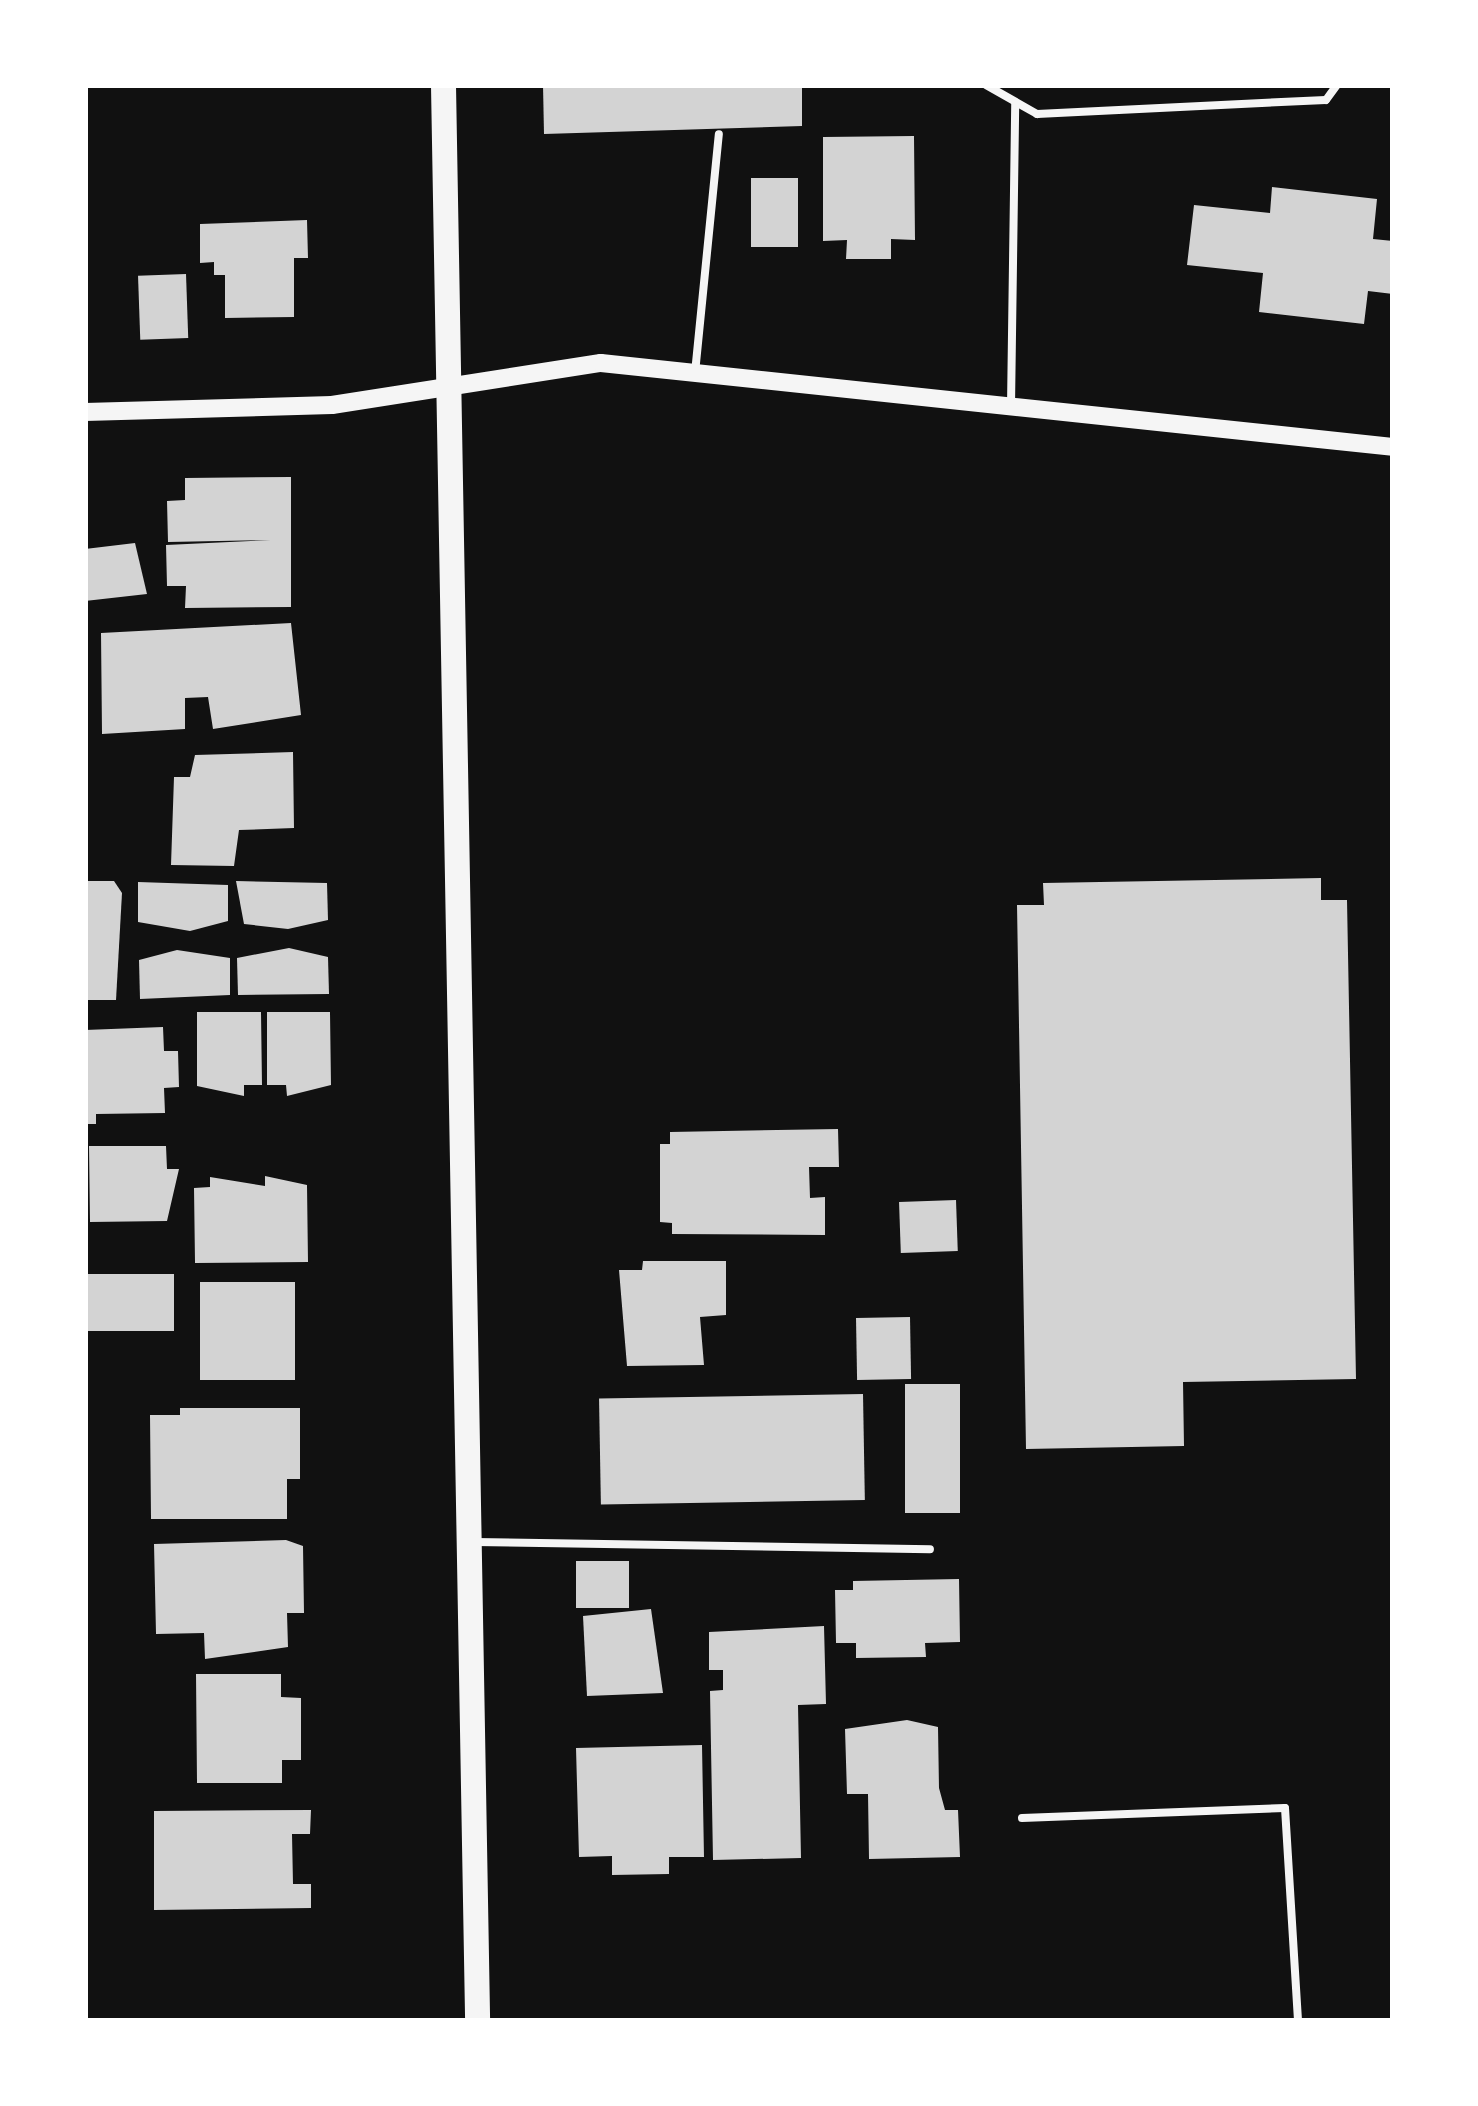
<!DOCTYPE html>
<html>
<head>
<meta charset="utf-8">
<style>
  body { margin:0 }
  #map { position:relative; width:1478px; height:2106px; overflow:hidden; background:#111; font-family:"Roboto Serif",serif }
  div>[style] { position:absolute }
  .building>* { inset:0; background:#d3d3d3; transform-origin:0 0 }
  .service>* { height:8px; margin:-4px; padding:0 4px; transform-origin:4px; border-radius:4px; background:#f5f5f5 }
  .tertiary>* { height:18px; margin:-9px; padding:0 9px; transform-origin:9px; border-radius:9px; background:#f5f5f5 }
  .primary>* { height:25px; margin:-12.5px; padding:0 12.5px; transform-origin:12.5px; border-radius:12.5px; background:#f5f5f5 }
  span { translate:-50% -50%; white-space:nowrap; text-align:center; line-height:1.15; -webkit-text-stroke:10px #fff; paint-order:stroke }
  .frame { position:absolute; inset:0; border:88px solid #fff; pointer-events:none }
</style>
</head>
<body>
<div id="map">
  <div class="building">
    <div style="clip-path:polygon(543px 85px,802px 85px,802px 126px,544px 134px)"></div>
    <div style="clip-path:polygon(914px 136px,915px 240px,891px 239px,891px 259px,846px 259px,847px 240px,823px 241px,823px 137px)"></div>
    <div style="left:751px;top:178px;width:47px;height:69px"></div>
    <div style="clip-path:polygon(1272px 187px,1377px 199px,1373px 239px,1393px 241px,1393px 294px,1368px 291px,1364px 324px,1259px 312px,1263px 273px,1187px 265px,1194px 205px,1270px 213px)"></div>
    <div style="clip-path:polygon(307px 220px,308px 258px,294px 258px,294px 317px,225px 318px,225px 275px,214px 275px,214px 262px,200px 263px,200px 224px)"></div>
    <div style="left:186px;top:274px;width:64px;height:48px;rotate:88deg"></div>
    <div style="clip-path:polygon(291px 477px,291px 607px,185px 608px,186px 586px,167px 586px,166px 545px,271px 540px,168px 542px,167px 501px,185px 500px,185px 478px)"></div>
    <div style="clip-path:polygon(135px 543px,147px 594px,85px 601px,85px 549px)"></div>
    <div style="clip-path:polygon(291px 623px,301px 715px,213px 729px,208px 697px,185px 698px,185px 729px,102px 734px,101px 633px)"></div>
    <div style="clip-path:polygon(293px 752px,294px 828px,239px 830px,234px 866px,171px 865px,174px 777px,190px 777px,195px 755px)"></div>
    <div style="clip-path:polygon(1321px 878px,1321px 900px,1347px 900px,1356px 1379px,1183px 1382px,1184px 1446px,1026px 1449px,1017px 905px,1044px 905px,1043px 883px)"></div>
    <div style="clip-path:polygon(85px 881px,114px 881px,122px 893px,116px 1000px,85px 1000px)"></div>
    <div style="clip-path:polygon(236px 881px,327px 883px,328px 920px,288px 929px,244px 924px)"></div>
    <div style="clip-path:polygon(138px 882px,228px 885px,228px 921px,190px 931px,138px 922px)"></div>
    <div style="clip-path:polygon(289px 948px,328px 957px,329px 994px,238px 995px,237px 958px)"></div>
    <div style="clip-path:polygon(177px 950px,230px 958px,230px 995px,140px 999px,139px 960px)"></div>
    <div style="clip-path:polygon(197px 1012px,261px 1012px,262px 1085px,244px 1085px,244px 1096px,197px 1086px)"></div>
    <div style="clip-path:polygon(267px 1012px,330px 1012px,331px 1085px,287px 1096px,286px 1085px,267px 1085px)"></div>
    <div style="clip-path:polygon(163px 1027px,164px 1051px,178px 1051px,179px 1087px,164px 1088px,165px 1113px,96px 1114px,96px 1124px,85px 1124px,85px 1030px)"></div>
    <div style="clip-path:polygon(838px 1129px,839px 1167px,809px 1167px,810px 1198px,825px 1197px,825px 1235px,672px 1234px,672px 1223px,660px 1222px,660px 1144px,670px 1144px,670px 1132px)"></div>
    <div style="clip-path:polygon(89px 1146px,166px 1146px,167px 1169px,179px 1169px,167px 1221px,90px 1222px)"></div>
    <div style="clip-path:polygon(265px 1176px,307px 1185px,308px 1262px,195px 1263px,194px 1188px,210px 1187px,210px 1177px,265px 1186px)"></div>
    <div style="left:956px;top:1200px;width:51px;height:57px;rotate:88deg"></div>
    <div style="clip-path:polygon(643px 1261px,726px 1261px,726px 1315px,700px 1317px,704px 1365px,627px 1366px,619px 1270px,642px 1270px)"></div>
    <div style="left:85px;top:1274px;width:89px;height:57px"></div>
    <div style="left:295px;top:1282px;width:98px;height:95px;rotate:90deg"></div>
    <div style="left:910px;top:1317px;width:62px;height:54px;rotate:89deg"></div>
    <div style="left:960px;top:1384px;width:129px;height:55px;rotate:90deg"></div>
    <div style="left:863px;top:1394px;width:106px;height:264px;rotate:89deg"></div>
    <div style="clip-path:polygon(180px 1408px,300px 1408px,300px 1479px,287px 1479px,287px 1519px,151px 1519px,150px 1415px,180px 1415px)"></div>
    <div style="clip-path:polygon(286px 1540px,303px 1546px,304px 1613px,287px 1613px,288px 1647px,205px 1659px,204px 1633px,156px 1634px,154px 1544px)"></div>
    <div style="left:629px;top:1561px;width:47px;height:53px;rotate:90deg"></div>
    <div style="clip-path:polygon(959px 1579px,960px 1642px,925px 1643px,926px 1657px,856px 1658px,856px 1643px,836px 1643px,835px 1590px,853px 1590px,853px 1581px)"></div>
    <div style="clip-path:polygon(651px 1609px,663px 1693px,587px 1696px,583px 1616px)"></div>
    <div style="clip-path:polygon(824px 1626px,826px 1704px,798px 1705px,801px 1858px,713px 1860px,710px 1691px,723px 1690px,723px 1670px,709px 1670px,709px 1632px)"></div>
    <div style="clip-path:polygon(196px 1674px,281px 1674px,281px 1697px,301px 1698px,301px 1760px,282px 1760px,282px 1783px,197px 1783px)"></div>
    <div style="clip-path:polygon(907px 1720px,938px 1727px,939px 1788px,945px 1810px,958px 1810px,960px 1857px,869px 1859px,868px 1794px,847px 1794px,845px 1729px)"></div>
    <div style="clip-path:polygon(702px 1745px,704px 1857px,669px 1857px,669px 1874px,612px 1875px,612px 1856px,579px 1857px,576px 1748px)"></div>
    <div style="clip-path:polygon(311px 1810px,310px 1834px,292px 1834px,293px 1884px,311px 1884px,311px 1908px,154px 1910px,154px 1811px)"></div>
  </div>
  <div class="service">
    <div style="left:986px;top:85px;width:59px;rotate:29.6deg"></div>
    <div style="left:1037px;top:114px;width:289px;rotate:-2.8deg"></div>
    <div style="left:1326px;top:100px;width:19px;rotate:-54deg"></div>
    <div style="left:695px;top:373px;width:240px;rotate:-84.3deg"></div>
    <div style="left:1011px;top:406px;width:304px;rotate:-89.2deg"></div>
    <div style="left:475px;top:1542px;width:455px;rotate:0.9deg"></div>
    <div style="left:1022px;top:1818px;width:263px;rotate:-2.2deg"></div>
    <div style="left:1285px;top:1808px;width:213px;rotate:86.5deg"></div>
  </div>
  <div class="tertiary">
    <div style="left:85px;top:412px;width:247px;rotate:-1.6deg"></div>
    <div style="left:332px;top:405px;width:272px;rotate:-8.9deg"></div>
    <div style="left:601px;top:363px;width:796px;rotate:6.05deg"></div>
  </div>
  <div class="primary">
    <div style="left:443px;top:85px;width:1936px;rotate:88.99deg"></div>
  </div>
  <div class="frame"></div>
</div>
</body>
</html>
